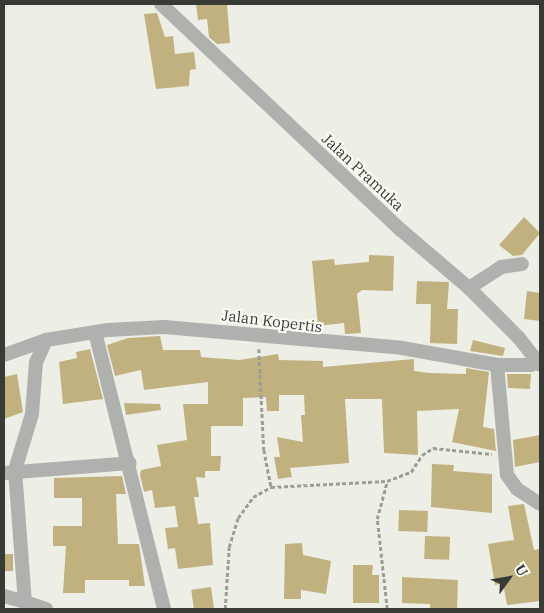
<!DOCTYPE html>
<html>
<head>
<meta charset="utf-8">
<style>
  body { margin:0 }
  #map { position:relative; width:544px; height:613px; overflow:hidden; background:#edefe7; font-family:"IBM Plex Serif",serif }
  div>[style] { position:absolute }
  .building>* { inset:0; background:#c1b17e; transform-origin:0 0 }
  .path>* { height:2.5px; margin-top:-1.25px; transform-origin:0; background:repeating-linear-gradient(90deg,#9b9d97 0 4px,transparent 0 6.5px) }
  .minor>* { height:14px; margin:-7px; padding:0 7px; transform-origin:7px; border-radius:7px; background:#aeb1ae }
  .tertiary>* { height:14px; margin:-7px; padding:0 7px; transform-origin:7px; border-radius:7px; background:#aeb1ae }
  span { translate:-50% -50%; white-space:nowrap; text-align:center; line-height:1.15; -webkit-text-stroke:4.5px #fafdf4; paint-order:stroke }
  .street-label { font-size:15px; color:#383a36 }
  .frame { position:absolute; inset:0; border:5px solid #383a36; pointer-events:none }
  .north { position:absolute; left:484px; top:553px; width:50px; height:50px; -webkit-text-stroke:4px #fafdf4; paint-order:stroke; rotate:58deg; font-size:14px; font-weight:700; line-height:20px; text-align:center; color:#383a36 }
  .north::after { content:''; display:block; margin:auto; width:18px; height:22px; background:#383a36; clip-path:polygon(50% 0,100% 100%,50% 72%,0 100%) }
</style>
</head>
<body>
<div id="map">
  <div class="building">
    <div style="clip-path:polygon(196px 4px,227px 4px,230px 43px,217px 44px,209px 37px,207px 19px,198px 20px)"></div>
    <div style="clip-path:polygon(157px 13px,165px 37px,173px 36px,175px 54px,194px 52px,196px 69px,190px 70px,189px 86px,156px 89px,144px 14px)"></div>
    <div style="clip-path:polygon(524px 217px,540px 233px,522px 255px,513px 256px,499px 245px)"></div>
    <div style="clip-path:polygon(369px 255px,394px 256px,393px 291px,362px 290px,357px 294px,361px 333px,345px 334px,344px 323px,318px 326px,312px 261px,334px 259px,335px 265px,369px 262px)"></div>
    <div style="clip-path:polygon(417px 281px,449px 282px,447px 309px,458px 309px,457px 344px,430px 343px,431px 304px,416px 304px)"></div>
    <div style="clip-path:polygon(527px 291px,540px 293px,540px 321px,524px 319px)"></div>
    <div style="clip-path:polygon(160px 336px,163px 350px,200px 350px,201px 357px,239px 360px,278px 354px,279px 360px,323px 361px,323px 367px,414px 359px,414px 371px,429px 373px,466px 374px,466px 368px,489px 372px,483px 427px,494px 429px,496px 451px,452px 442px,459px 409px,417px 411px,418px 455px,384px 453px,382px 399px,345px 399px,349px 463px,290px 468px,292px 477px,278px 479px,274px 457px,280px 457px,277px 437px,303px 442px,301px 415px,305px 415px,304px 395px,279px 395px,279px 411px,267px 411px,266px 397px,243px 398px,243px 426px,211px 426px,211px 456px,221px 456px,220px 471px,205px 471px,205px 478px,196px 477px,199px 497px,194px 497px,198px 524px,210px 523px,213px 565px,178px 569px,175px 548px,168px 549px,165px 528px,178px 527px,175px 506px,155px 508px,152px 490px,144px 492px,140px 475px,141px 470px,161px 466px,157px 445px,187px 440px,183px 404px,208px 404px,208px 382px,144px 390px,141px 370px,115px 376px,107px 345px,128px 338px)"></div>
    <div style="clip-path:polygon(473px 340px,505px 348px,503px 356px,470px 351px)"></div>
    <div style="clip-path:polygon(90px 349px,103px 399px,63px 404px,59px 362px,77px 358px,76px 352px)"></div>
    <div style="clip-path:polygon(17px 374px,23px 412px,4px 419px,4px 377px)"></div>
    <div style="clip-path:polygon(507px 374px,531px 374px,530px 389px,508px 388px)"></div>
    <div style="clip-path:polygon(124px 403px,160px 404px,161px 410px,126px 415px)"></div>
    <div style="clip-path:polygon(540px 435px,540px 462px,515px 467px,513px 440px)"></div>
    <div style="clip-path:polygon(432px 464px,454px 465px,453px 471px,492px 474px,492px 513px,431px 507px)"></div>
    <div style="clip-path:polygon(122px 476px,126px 494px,116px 494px,118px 544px,139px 544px,145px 586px,129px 586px,129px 580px,85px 580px,85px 593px,63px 593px,66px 546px,53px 546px,53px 526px,82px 526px,82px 498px,54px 498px,54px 478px)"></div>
    <div style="clip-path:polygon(524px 504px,534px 550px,540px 549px,540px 601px,507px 605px,503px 583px,495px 585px,488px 544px,514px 540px,508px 506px)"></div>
    <div style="left:399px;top:510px;width:29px;height:21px;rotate:2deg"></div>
    <div style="left:425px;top:536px;width:25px;height:23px;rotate:2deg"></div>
    <div style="clip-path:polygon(302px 543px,303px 555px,331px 561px,326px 594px,301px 590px,301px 599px,284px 599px,285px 544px)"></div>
    <div style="left:4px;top:554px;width:9px;height:17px"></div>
    <div style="clip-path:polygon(353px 565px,373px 565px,372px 575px,379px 575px,379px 603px,353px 603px)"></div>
    <div style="clip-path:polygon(402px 577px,458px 580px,457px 609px,430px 609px,430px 604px,402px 603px)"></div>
    <div style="left:211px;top:587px;width:21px;height:20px;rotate:82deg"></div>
  </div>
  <div class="path">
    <div style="left:259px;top:349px;width:101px;rotate:87.2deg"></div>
    <div style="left:264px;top:450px;width:38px;rotate:79deg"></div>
    <div style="left:225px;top:609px;width:62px;rotate:-86.3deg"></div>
    <div style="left:229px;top:547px;width:30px;rotate:-73deg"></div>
    <div style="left:238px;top:518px;width:26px;rotate:-54deg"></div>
    <div style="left:253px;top:497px;width:21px;rotate:-29deg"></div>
    <div style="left:271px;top:487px;width:116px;rotate:-3deg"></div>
    <div style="left:387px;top:609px;width:91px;rotate:-96.3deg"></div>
    <div style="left:377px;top:519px;width:39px;rotate:-75deg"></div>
    <div style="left:387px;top:481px;width:26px;rotate:-21deg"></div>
    <div style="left:411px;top:472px;width:20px;rotate:-57deg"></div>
    <div style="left:422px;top:455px;width:13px;rotate:-32deg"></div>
    <div style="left:433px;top:448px;width:59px;rotate:5.8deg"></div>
  </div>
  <div class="minor">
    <div style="left:469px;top:288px;width:38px;rotate:-33deg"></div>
    <div style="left:501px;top:267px;width:21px;rotate:-8deg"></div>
    <div style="left:95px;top:332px;width:285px;rotate:76deg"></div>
    <div style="left:46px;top:340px;width:24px;rotate:114deg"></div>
    <div style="left:36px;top:362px;width:52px;rotate:94.4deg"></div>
    <div style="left:32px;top:414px;width:59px;rotate:106.9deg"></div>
    <div style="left:15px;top:470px;width:132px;rotate:85.7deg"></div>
    <div style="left:25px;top:602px;width:22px;rotate:18deg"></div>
    <div style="left:4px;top:355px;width:45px;rotate:-19.7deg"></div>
    <div style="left:46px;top:340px;width:63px;rotate:-9.2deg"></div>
    <div style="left:108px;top:330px;width:56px;rotate:-3.1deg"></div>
    <div style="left:164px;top:327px;width:239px;rotate:5deg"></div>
    <div style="left:402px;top:348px;width:97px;rotate:10.1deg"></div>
    <div style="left:497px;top:365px;width:34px"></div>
    <div style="left:531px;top:365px;width:11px;rotate:-38deg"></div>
    <div style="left:497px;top:365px;width:110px;rotate:84.8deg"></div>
    <div style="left:507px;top:475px;width:17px;rotate:54deg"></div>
    <div style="left:517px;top:489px;width:27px;rotate:33deg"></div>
    <div style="left:4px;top:473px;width:126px;rotate:-4.5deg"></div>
    <div style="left:4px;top:596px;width:22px;rotate:16deg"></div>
  </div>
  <div class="tertiary">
    <div style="left:161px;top:4px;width:330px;rotate:43.3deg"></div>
    <div style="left:401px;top:230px;width:89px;rotate:40.5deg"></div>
    <div style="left:469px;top:288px;width:71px;rotate:45deg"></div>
    <div style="left:519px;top:338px;width:34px;rotate:52deg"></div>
  </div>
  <div class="street-label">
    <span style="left:363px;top:172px;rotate:43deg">Jalan Pramuka</span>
    <span style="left:272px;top:321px;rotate:7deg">Jalan Kopertis</span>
  </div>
  <div class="frame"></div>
  <div class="north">U</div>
</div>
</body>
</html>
